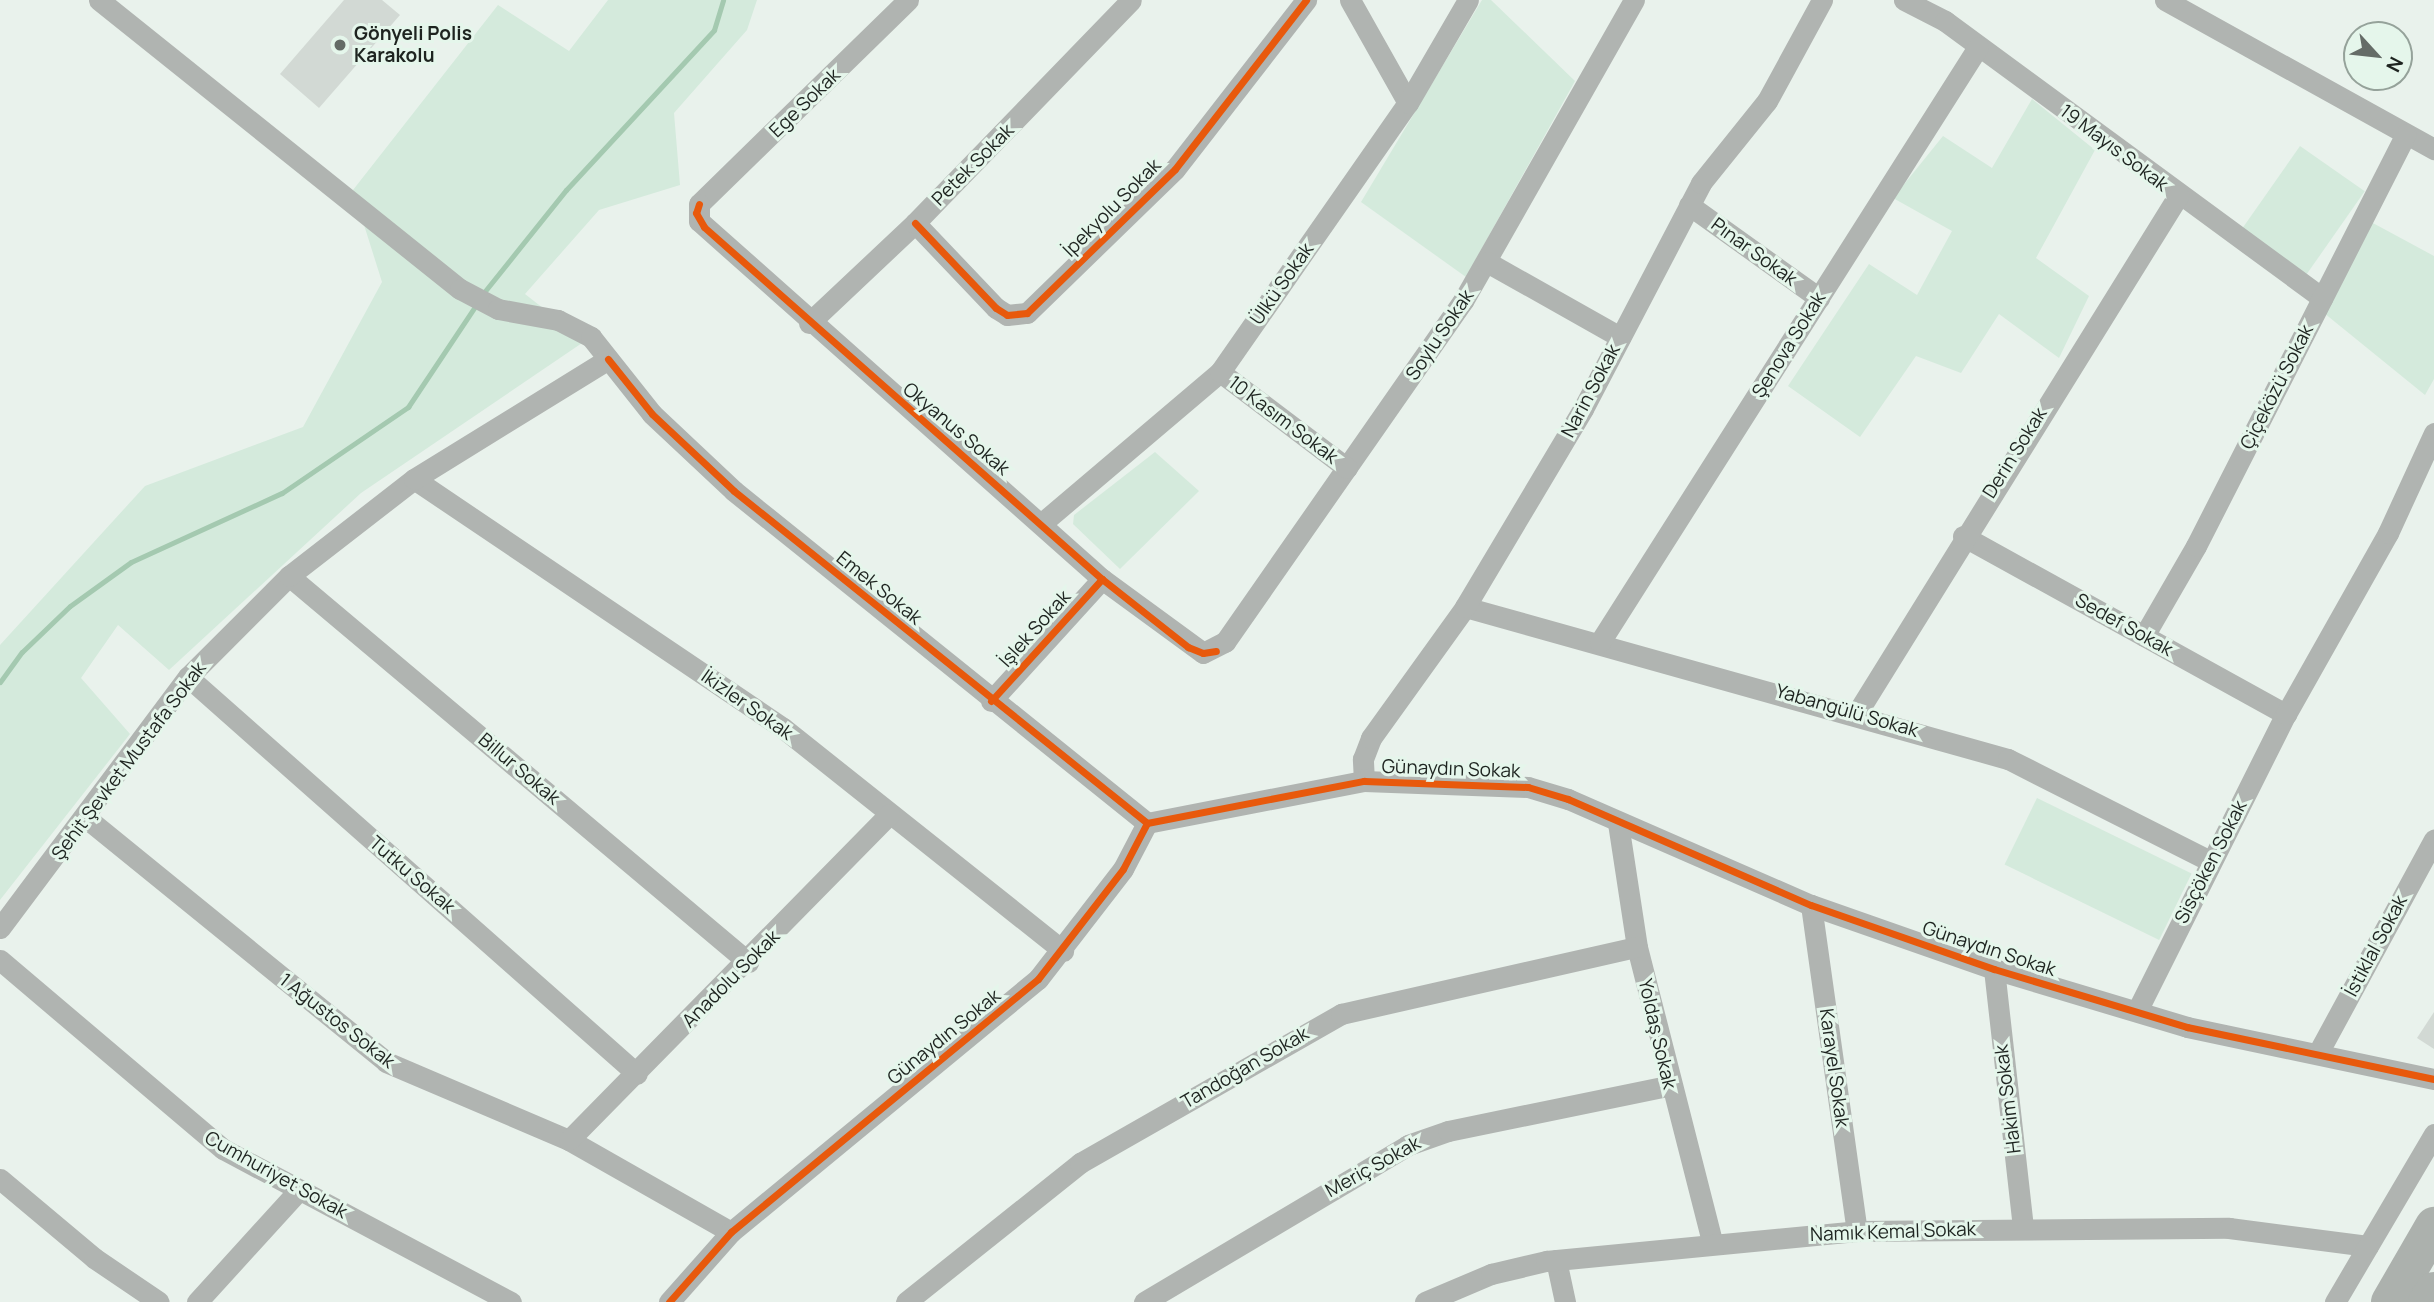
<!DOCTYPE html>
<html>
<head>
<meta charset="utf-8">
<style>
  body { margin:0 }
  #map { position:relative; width:2434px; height:1302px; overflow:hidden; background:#e9f2ec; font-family:Manrope,sans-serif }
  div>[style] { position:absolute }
  .green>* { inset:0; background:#d4eadc; transform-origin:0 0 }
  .stream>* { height:5px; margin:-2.5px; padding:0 2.5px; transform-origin:2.5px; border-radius:2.5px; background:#a4c9b0 }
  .building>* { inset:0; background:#d2d9d4 }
  .street>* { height:21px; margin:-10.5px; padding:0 10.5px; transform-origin:10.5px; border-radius:10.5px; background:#b0b4b1 }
  .highway>* { height:38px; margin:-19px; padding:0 19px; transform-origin:19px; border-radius:19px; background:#acb1ad }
  .cycleway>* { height:7px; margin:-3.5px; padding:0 3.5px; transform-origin:3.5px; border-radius:3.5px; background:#e8590c }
  .dots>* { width:19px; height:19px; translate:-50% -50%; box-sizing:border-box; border:4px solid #e5f6eb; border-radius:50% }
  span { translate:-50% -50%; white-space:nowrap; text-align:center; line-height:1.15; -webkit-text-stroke:6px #e5f6eb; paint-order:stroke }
  .poi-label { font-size:19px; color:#1e2420; font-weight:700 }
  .left { translate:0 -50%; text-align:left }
  .street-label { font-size:19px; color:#1e2420 }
  .north { position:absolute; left:2343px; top:21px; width:70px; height:70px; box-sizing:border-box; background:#e5f6eb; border:2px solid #95a29a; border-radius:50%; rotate:117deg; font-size:19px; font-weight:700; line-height:28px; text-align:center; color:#1e2420 }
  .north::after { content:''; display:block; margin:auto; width:24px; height:32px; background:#656c67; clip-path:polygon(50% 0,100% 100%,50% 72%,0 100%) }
</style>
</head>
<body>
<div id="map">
  <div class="green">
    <div style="clip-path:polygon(608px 0,757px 0,747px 30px,674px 113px,680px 185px,599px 210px,525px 294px,585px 341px,361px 493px,169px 670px,118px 625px,81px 678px,130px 734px,0 900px,0 645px,145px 486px,303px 427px,382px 282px,353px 190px,498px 5px,569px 51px)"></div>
    <div style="clip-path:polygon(1482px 0,1491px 0,1575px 81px,1466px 277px,1361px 202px)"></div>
    <div style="clip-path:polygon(2032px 99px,2095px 150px,2036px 258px,2089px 296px,2059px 358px,1999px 314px,1961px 373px,1916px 356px,1860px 437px,1788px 386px,1869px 264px,1917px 295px,1952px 231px,1893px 198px,1943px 136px,1992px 168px)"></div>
    <div style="left:2300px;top:146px;width:79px;height:105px;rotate:35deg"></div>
    <div style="clip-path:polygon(2371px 222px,2434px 256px,2434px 379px,2425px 395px,2324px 313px)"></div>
    <div style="clip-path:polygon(1155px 452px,1199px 491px,1120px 569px,1073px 524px,1074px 515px)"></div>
    <div style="left:2037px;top:798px;width:172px;height:74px;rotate:26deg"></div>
  </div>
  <div class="stream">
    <div style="left:481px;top:296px;width:136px;rotate:-51.3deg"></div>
    <div style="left:566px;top:190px;width:218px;rotate:-47.2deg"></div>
    <div style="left:714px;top:30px;width:31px;rotate:-73deg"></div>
    <div style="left:0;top:682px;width:37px;rotate:-54deg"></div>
    <div style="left:22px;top:652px;width:66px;rotate:-43.8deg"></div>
    <div style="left:70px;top:606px;width:75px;rotate:-35.8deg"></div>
    <div style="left:131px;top:562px;width:166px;rotate:-24.6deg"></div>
    <div style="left:282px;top:493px;width:153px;rotate:-34.3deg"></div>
    <div style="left:408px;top:407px;width:123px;rotate:-56.3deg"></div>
  </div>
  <div class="building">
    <div style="clip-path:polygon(344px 0,382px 0,400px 15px,319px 108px,280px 74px)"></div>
    <div style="clip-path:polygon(2434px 1012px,2434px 1049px,2417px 1038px)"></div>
  </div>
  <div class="street">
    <div style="left:99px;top:0;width:462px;rotate:38.7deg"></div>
    <div style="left:460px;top:289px;width:43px;rotate:27.8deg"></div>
    <div style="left:498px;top:309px;width:61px;rotate:10.4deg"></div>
    <div style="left:558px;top:320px;width:37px;rotate:27deg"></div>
    <div style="left:591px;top:337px;width:98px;rotate:51.6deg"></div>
    <div style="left:652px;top:414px;width:112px;rotate:43.2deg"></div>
    <div style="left:734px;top:491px;width:530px;rotate:38.79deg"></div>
    <div style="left:908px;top:0;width:292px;rotate:135.7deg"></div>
    <div style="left:699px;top:204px;width:17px;rotate:90deg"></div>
    <div style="left:699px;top:221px;width:539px;rotate:41.62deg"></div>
    <div style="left:1102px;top:579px;width:125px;rotate:36.2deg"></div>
    <div style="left:1203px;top:653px;width:25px;rotate:-27deg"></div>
    <div style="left:1225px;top:642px;width:416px;rotate:-55.1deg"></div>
    <div style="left:1463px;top:301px;width:346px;rotate:-60.4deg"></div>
    <div style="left:1350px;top:0;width:118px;rotate:60.6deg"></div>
    <div style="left:1904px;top:0;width:46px;rotate:27.1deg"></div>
    <div style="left:1945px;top:21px;width:468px;rotate:36.3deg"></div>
    <div style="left:2165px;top:0;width:308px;rotate:29deg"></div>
    <div style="left:1689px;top:205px;width:160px;rotate:35.6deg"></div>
    <div style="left:915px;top:223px;width:117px;rotate:46.4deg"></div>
    <div style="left:996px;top:308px;width:13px;rotate:32deg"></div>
    <div style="left:1007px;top:315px;width:20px;rotate:-6deg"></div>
    <div style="left:1027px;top:313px;width:206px;rotate:-44.2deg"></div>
    <div style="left:1175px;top:169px;width:214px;rotate:-52.2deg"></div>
    <div style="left:1487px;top:262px;width:153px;rotate:29.4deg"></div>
    <div style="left:809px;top:323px;width:146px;rotate:-43.3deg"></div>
    <div style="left:915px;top:223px;width:310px;rotate:-45.9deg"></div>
    <div style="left:1220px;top:372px;width:159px;rotate:37.1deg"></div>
    <div style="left:414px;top:479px;width:445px;rotate:34deg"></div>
    <div style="left:783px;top:728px;width:358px;rotate:38.5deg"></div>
    <div style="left:1042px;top:523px;width:233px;rotate:-40.3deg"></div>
    <div style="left:1220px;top:372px;width:328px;rotate:-55.1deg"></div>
    <div style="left:1408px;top:103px;width:119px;rotate:-59.8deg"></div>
    <div style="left:1963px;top:536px;width:369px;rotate:28.9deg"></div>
    <div style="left:289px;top:576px;width:600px;rotate:40.06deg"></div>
    <div style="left:1465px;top:607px;width:564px;rotate:15.64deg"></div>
    <div style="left:2008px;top:759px;width:226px;rotate:26.8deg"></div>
    <div style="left:2144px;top:636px;width:104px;rotate:-60deg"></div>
    <div style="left:2196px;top:546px;width:462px;rotate:-63deg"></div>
    <div style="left:1600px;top:642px;width:705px;rotate:-57.57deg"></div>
    <div style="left:188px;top:677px;width:599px;rotate:41.48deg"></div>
    <div style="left:991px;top:701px;width:165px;rotate:-47.7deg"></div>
    <div style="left:1857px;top:713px;width:609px;rotate:-58.16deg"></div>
    <div style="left:1364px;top:781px;width:22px;rotate:-93deg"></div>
    <div style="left:1363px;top:759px;width:22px;rotate:-69deg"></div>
    <div style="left:1371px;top:738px;width:161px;rotate:-54.3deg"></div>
    <div style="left:1465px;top:607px;width:230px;rotate:-59.2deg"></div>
    <div style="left:1583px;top:409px;width:255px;rotate:-62.4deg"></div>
    <div style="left:1701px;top:183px;width:105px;rotate:-51.2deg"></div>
    <div style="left:1767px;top:101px;width:115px;rotate:-61.4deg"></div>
    <div style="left:85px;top:817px;width:388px;rotate:39.1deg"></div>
    <div style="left:386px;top:1062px;width:199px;rotate:23.1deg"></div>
    <div style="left:569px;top:1140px;width:186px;rotate:29.6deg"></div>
    <div style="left:1147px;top:823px;width:221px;rotate:-11deg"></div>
    <div style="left:1364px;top:781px;width:164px;rotate:2.1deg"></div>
    <div style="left:1528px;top:787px;width:42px;rotate:16.7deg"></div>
    <div style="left:1568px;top:799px;width:265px;rotate:23.6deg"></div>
    <div style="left:1811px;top:905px;width:194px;rotate:19.3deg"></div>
    <div style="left:1994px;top:969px;width:202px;rotate:16.7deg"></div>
    <div style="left:2187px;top:1027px;width:252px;rotate:11.9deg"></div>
    <div style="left:1618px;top:823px;width:125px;rotate:81.3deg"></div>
    <div style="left:1637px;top:947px;width:304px;rotate:75.7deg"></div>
    <div style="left:1811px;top:905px;width:329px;rotate:82deg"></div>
    <div style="left:0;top:928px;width:314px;rotate:-53.2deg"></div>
    <div style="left:188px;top:677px;width:143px;rotate:-45deg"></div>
    <div style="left:289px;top:576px;width:158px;rotate:-37.8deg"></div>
    <div style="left:414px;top:479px;width:228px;rotate:-31.7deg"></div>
    <div style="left:0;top:960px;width:292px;rotate:40.3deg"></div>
    <div style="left:223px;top:1149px;width:326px;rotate:28deg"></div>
    <div style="left:1994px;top:969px;width:261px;rotate:83.6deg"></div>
    <div style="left:2137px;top:1011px;width:332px;rotate:-63.4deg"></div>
    <div style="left:2286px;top:714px;width:208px;rotate:-60.6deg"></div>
    <div style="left:2388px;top:533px;width:110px;rotate:-65.3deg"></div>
    <div style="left:2318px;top:1053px;width:243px;rotate:-61.5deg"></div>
    <div style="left:569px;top:1140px;width:457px;rotate:-45.5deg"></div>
    <div style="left:0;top:1179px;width:123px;rotate:40deg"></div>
    <div style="left:94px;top:1258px;width:78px;rotate:34.1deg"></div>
    <div style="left:1556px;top:1260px;width:43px;rotate:77.9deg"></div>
    <div style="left:197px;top:1302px;width:151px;rotate:-47.7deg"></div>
    <div style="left:669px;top:1302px;width:94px;rotate:-48.5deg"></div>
    <div style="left:731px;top:1232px;width:398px;rotate:-39.5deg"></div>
    <div style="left:1038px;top:979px;width:139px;rotate:-52.3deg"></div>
    <div style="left:1123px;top:869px;width:52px;rotate:-62.4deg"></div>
    <div style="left:906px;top:1302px;width:223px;rotate:-38.6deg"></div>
    <div style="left:1080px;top:1163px;width:301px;rotate:-29.7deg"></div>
    <div style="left:1341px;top:1014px;width:303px;rotate:-12.8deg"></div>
    <div style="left:1144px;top:1302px;width:307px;rotate:-30.7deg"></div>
    <div style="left:1408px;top:1145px;width:42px;rotate:-19.3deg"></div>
    <div style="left:1448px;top:1131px;width:225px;rotate:-11.6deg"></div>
    <div style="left:1425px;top:1302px;width:72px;rotate:-23deg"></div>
    <div style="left:1491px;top:1274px;width:57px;rotate:-13.3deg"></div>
    <div style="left:1546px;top:1261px;width:312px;rotate:-5.5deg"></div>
    <div style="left:1857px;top:1231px;width:372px;rotate:-0.5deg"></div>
    <div style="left:2229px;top:1228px;width:140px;rotate:7.4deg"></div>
    <div style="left:2335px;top:1302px;width:195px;rotate:-59.5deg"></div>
  </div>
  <div class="highway">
    <div style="left:2390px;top:1302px;width:88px;rotate:-59.9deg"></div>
    <div style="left:2427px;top:1302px;width:13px;rotate:-58deg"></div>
  </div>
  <div class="cycleway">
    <div style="left:699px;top:204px;width:9px;rotate:108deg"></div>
    <div style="left:696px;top:213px;width:16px;rotate:60deg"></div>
    <div style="left:704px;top:227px;width:531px;rotate:41.49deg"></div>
    <div style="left:1102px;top:579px;width:110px;rotate:38.3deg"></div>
    <div style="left:1188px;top:647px;width:16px;rotate:22deg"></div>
    <div style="left:1203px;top:653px;width:13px;rotate:-9deg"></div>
    <div style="left:915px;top:223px;width:117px;rotate:46.4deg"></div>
    <div style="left:996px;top:308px;width:13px;rotate:32deg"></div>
    <div style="left:1007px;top:315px;width:20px;rotate:-6deg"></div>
    <div style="left:1027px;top:313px;width:206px;rotate:-44.2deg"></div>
    <div style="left:1175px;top:169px;width:214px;rotate:-52.2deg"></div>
    <div style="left:608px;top:359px;width:70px;rotate:51.3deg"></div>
    <div style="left:652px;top:414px;width:112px;rotate:43.2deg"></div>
    <div style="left:734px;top:491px;width:530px;rotate:38.79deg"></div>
    <div style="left:991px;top:701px;width:165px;rotate:-47.7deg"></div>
    <div style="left:1147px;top:823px;width:221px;rotate:-11deg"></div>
    <div style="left:1364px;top:781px;width:164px;rotate:2.1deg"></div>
    <div style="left:1528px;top:787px;width:42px;rotate:16.7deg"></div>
    <div style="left:1568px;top:799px;width:265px;rotate:23.6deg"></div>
    <div style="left:1811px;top:905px;width:194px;rotate:19.3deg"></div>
    <div style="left:1994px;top:969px;width:202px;rotate:16.7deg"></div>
    <div style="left:2187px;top:1027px;width:252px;rotate:11.9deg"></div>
    <div style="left:669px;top:1302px;width:94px;rotate:-48.5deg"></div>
    <div style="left:731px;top:1232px;width:398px;rotate:-39.5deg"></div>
    <div style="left:1038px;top:979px;width:139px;rotate:-52.3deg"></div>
    <div style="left:1123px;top:869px;width:52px;rotate:-62.4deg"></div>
  </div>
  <div class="dots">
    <div style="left:340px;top:45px;background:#656c67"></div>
  </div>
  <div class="poi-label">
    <span class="left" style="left:354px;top:45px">Gönyeli Polis<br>Karakolu</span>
  </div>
  <div class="street-label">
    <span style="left:805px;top:103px;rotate:-44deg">Ege Sokak</span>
    <span style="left:2114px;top:148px;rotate:37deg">19 Mayıs Sokak</span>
    <span style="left:973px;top:165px;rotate:-45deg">Petek Sokak</span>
    <span style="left:1112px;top:208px;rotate:-45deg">İpekyolu Sokak</span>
    <span style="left:1754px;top:252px;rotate:36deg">Pınar Sokak</span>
    <span style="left:1282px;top:284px;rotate:-55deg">Ülkü Sokak</span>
    <span style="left:1440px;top:335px;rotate:-56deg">Soylu Sokak</span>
    <span style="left:1789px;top:345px;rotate:-58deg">Şenova Sokak</span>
    <span style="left:2277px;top:387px;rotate:-63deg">Çiçeközü Sokak</span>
    <span style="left:1591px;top:391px;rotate:-62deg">Narin Sokak</span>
    <span style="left:1283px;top:420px;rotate:37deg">10 Kasım Sokak</span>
    <span style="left:956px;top:429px;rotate:40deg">Okyanus Sokak</span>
    <span style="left:2015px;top:453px;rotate:-58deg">Derin Sokak</span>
    <span style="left:879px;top:588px;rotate:39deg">Emek Sokak</span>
    <span style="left:2124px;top:625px;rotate:29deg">Sedef Sokak</span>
    <span style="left:1035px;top:629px;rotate:-48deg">İşlek Sokak</span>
    <span style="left:747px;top:705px;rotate:35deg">İkizler Sokak</span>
    <span style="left:1847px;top:711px;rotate:16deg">Yabangülü Sokak</span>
    <span style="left:129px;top:761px;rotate:-53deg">Şehit Şevket Mustafa Sokak</span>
    <span style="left:519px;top:769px;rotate:40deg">Billur Sokak</span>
    <span style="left:1451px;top:769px;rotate:2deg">Günaydın Sokak</span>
    <span style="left:2211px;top:862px;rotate:-63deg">Sisçöken Sokak</span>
    <span style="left:412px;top:875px;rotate:41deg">Tutku Sokak</span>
    <span style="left:2376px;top:946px;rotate:-62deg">İstiklal Sokak</span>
    <span style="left:1989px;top:949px;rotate:18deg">Günaydın Sokak</span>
    <span style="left:731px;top:979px;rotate:-45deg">Anadolu Sokak</span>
    <span style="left:337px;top:1021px;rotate:38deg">1 Ağustos Sokak</span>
    <span style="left:1657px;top:1034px;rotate:77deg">Yoldaş Sokak</span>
    <span style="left:944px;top:1037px;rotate:-39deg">Günaydın Sokak</span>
    <span style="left:1245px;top:1068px;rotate:-30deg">Tandoğan Sokak</span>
    <span style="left:1834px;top:1068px;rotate:82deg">Karayel Sokak</span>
    <span style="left:2008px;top:1099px;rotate:-97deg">Hakim Sokak</span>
    <span style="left:1373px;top:1167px;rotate:-29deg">Meriç Sokak</span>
    <span style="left:276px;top:1175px;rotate:29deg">Cumhuriyet Sokak</span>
    <span style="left:1893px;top:1232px;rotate:-2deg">Namık Kemal Sokak</span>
  </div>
  <div class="north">N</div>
</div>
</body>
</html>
